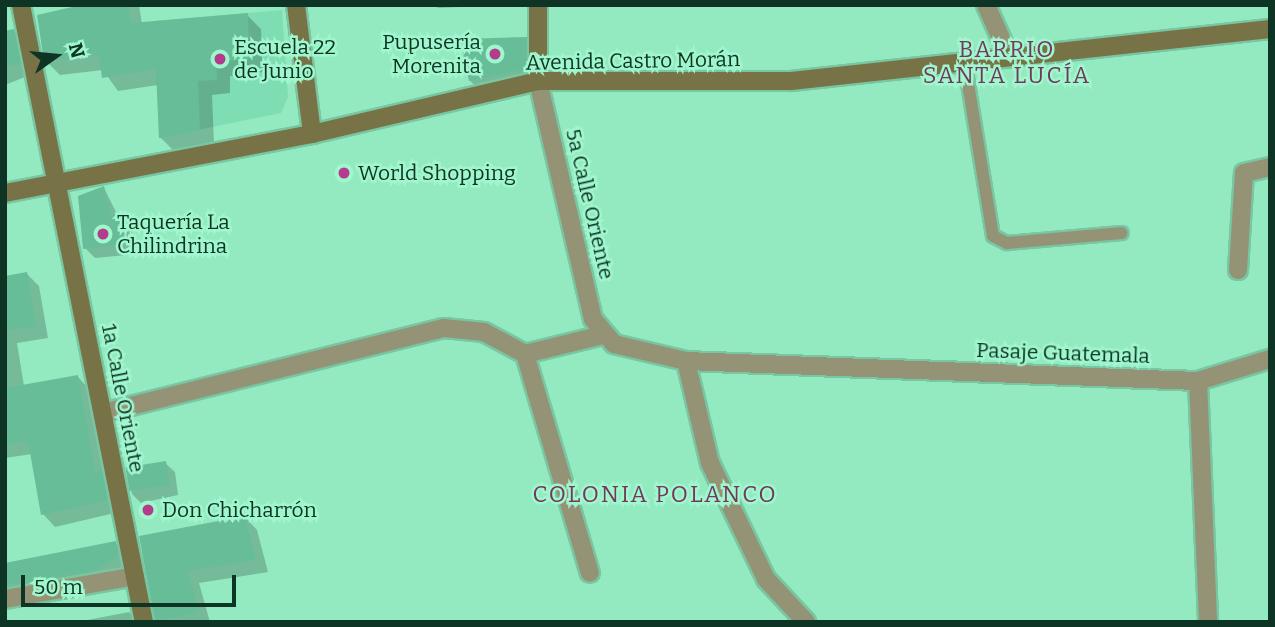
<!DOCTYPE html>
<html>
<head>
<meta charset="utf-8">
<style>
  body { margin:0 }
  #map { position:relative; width:1275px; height:627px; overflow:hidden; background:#93eac1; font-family:Bitter,serif }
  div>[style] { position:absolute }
  .built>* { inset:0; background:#7eddb2 }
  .shadow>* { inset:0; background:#0003 }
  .building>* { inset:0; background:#67bd97; transform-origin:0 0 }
  .roads { filter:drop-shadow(2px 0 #78c6a2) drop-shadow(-2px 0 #78c6a2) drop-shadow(0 2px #78c6a2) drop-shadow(0 -2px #78c6a2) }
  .lane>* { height:12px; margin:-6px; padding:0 6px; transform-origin:6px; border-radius:6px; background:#959375 }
  .street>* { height:18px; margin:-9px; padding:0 9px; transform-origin:9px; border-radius:9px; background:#959375 }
  .secondary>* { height:18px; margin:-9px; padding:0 9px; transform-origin:9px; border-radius:9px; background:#777346 }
  .dots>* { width:19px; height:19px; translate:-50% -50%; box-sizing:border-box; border:4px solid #a0f7ce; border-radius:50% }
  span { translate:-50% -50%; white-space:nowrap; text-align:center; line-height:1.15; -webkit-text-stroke:5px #a0f7ce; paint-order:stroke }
  .poi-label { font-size:21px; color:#0e3425 }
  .right { translate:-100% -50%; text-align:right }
  .left { translate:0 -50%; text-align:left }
  .street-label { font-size:21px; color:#0e3425 }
  .neighbourhood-label { font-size:23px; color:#74375d; letter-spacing:2px }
  .frame { position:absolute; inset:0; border:7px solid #0e3425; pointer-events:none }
  .north { position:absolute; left:21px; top:21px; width:70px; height:70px; -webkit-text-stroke:5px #a0f7ce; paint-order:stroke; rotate:75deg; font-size:19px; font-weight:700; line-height:28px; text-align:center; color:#0e3425 }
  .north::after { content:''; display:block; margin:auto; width:24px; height:32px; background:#0e3425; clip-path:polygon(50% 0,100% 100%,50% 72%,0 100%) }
  .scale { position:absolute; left:21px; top:575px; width:215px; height:32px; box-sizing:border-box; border:4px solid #0e3425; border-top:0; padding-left:9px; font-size:21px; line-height:24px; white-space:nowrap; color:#0e3425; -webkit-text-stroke:5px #a0f7ce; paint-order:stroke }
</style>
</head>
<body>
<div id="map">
  <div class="built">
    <div style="clip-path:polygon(282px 10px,288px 97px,281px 113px,159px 138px,154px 21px)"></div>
  </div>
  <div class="shadow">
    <div style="clip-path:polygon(90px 5px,139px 5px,142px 24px,247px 15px,261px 29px,263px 72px,230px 76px,230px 93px,212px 95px,214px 143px,174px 151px,160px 137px,158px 85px,118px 91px,103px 70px,60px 75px,46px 61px)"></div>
    <div style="clip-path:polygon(435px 5px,483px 5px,483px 6px,438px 8px)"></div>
    <div style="clip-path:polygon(14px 31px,23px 41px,30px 75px,5px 85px,5px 33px)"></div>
    <div style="clip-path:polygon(526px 38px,536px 48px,535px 78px,480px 90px,470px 81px)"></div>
    <div style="clip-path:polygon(104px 188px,118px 216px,130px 225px,137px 254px,95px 258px,85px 248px)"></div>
    <div style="clip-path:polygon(27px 274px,39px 286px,48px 338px,17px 343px,24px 386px,78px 377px,90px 390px,105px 476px,114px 485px,119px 512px,55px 527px,43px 514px,32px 454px,5px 458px,5px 278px)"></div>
    <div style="clip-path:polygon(165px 463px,175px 472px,178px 495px,141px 503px,132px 494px,127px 469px)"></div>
    <div style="clip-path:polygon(245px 517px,257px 530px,268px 572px,199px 583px,210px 622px,156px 622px,141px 538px)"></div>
    <div style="clip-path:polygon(116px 543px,128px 566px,104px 580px,5px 595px,5px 564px)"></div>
    <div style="clip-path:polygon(129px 612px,139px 622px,77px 622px)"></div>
  </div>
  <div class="building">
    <div style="clip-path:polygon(81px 5px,128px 5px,131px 23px,248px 13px,249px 59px,216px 62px,217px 80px,198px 81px,200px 130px,159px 138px,156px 69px,102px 78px,99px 55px,44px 61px,37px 15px)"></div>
    <div style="clip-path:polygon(14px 29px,21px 64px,5px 66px,5px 31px)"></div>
    <div style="clip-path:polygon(527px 37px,526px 69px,469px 81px,460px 39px)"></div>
    <div style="clip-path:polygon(104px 186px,111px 216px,121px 213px,129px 244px,83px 249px,78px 196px)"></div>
    <div style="clip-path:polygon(27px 272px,36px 326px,5px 331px,5px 276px)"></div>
    <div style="clip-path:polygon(78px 375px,95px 472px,102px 471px,108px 500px,41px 515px,28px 441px,5px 444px,5px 388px)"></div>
    <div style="left:166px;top:461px;width:24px;height:41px;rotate:81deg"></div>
    <div style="clip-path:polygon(245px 516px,256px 560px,188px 571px,199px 612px,155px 622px,139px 536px)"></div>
    <div style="clip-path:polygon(116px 541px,119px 556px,94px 571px,5px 585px,5px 563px)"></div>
  </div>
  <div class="roads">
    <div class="lane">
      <div style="left:964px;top:59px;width:179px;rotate:80.7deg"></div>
      <div style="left:993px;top:236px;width:16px;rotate:27deg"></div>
      <div style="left:1007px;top:243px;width:115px;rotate:-5deg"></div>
    </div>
    <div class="street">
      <div style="left:986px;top:5px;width:54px;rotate:65.8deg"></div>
      <div style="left:538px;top:81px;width:244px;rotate:77deg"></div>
      <div style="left:593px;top:319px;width:33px;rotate:50deg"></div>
      <div style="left:614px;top:344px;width:74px;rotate:13.3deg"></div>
      <div style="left:686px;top:361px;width:105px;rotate:76.8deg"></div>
      <div style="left:710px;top:463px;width:129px;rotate:64.2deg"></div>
      <div style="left:766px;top:579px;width:59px;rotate:47.1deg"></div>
      <div style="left:1238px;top:270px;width:97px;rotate:-86.5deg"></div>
      <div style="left:1244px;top:173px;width:27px;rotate:-13deg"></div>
      <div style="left:525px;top:354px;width:228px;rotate:73.5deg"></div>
      <div style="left:686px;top:361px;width:512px;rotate:2.24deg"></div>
      <div style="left:1198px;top:381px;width:241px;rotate:87.6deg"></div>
      <div style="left:1198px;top:381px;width:75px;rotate:-17deg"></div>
      <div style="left:103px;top:413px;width:351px;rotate:-14deg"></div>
      <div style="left:444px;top:328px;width:40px;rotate:5.7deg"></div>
      <div style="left:484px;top:332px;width:47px;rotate:28.2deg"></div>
      <div style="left:525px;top:354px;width:80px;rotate:-13.7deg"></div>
      <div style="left:5px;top:599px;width:132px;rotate:-10deg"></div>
    </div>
    <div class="secondary">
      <div style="left:21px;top:5px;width:629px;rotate:78.73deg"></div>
      <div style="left:296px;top:5px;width:130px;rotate:82.9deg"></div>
      <div style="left:538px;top:81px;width:76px;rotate:-90deg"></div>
      <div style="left:5px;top:193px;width:313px;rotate:-10.9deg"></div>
      <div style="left:312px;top:134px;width:232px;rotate:-13.2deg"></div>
      <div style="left:538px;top:81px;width:253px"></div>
      <div style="left:791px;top:81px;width:482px;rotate:-6.2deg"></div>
    </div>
  </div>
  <div class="dots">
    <div style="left:495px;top:54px;background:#b53b8d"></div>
    <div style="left:220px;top:59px;background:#b53b8d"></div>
    <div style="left:344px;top:173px;background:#b53b8d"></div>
    <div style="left:103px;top:234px;background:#b53b8d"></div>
    <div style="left:148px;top:510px;background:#b53b8d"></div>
  </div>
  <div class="poi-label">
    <span class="right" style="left:481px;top:54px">Pupusería<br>Morenita</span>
    <span class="left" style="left:234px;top:59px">Escuela 22<br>de Junio</span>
    <span class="left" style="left:358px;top:173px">World Shopping</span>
    <span class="left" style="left:117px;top:234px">Taquería La<br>Chilindrina</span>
    <span class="left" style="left:162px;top:510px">Don Chicharrón</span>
  </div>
  <div class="street-label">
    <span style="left:633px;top:61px;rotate:-1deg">Avenida Castro Morán</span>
    <span style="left:590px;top:204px;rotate:77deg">5a Calle Oriente</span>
    <span style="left:1063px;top:353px;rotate:2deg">Pasaje Guatemala</span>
    <span style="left:123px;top:398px;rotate:79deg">1a Calle Oriente</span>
  </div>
  <div class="neighbourhood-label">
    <span style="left:1007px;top:62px">BARRIO<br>SANTA LUCÍA</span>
    <span style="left:655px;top:494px">COLONIA POLANCO</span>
  </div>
  <div class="frame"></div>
  <div class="north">N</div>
  <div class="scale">50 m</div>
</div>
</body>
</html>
